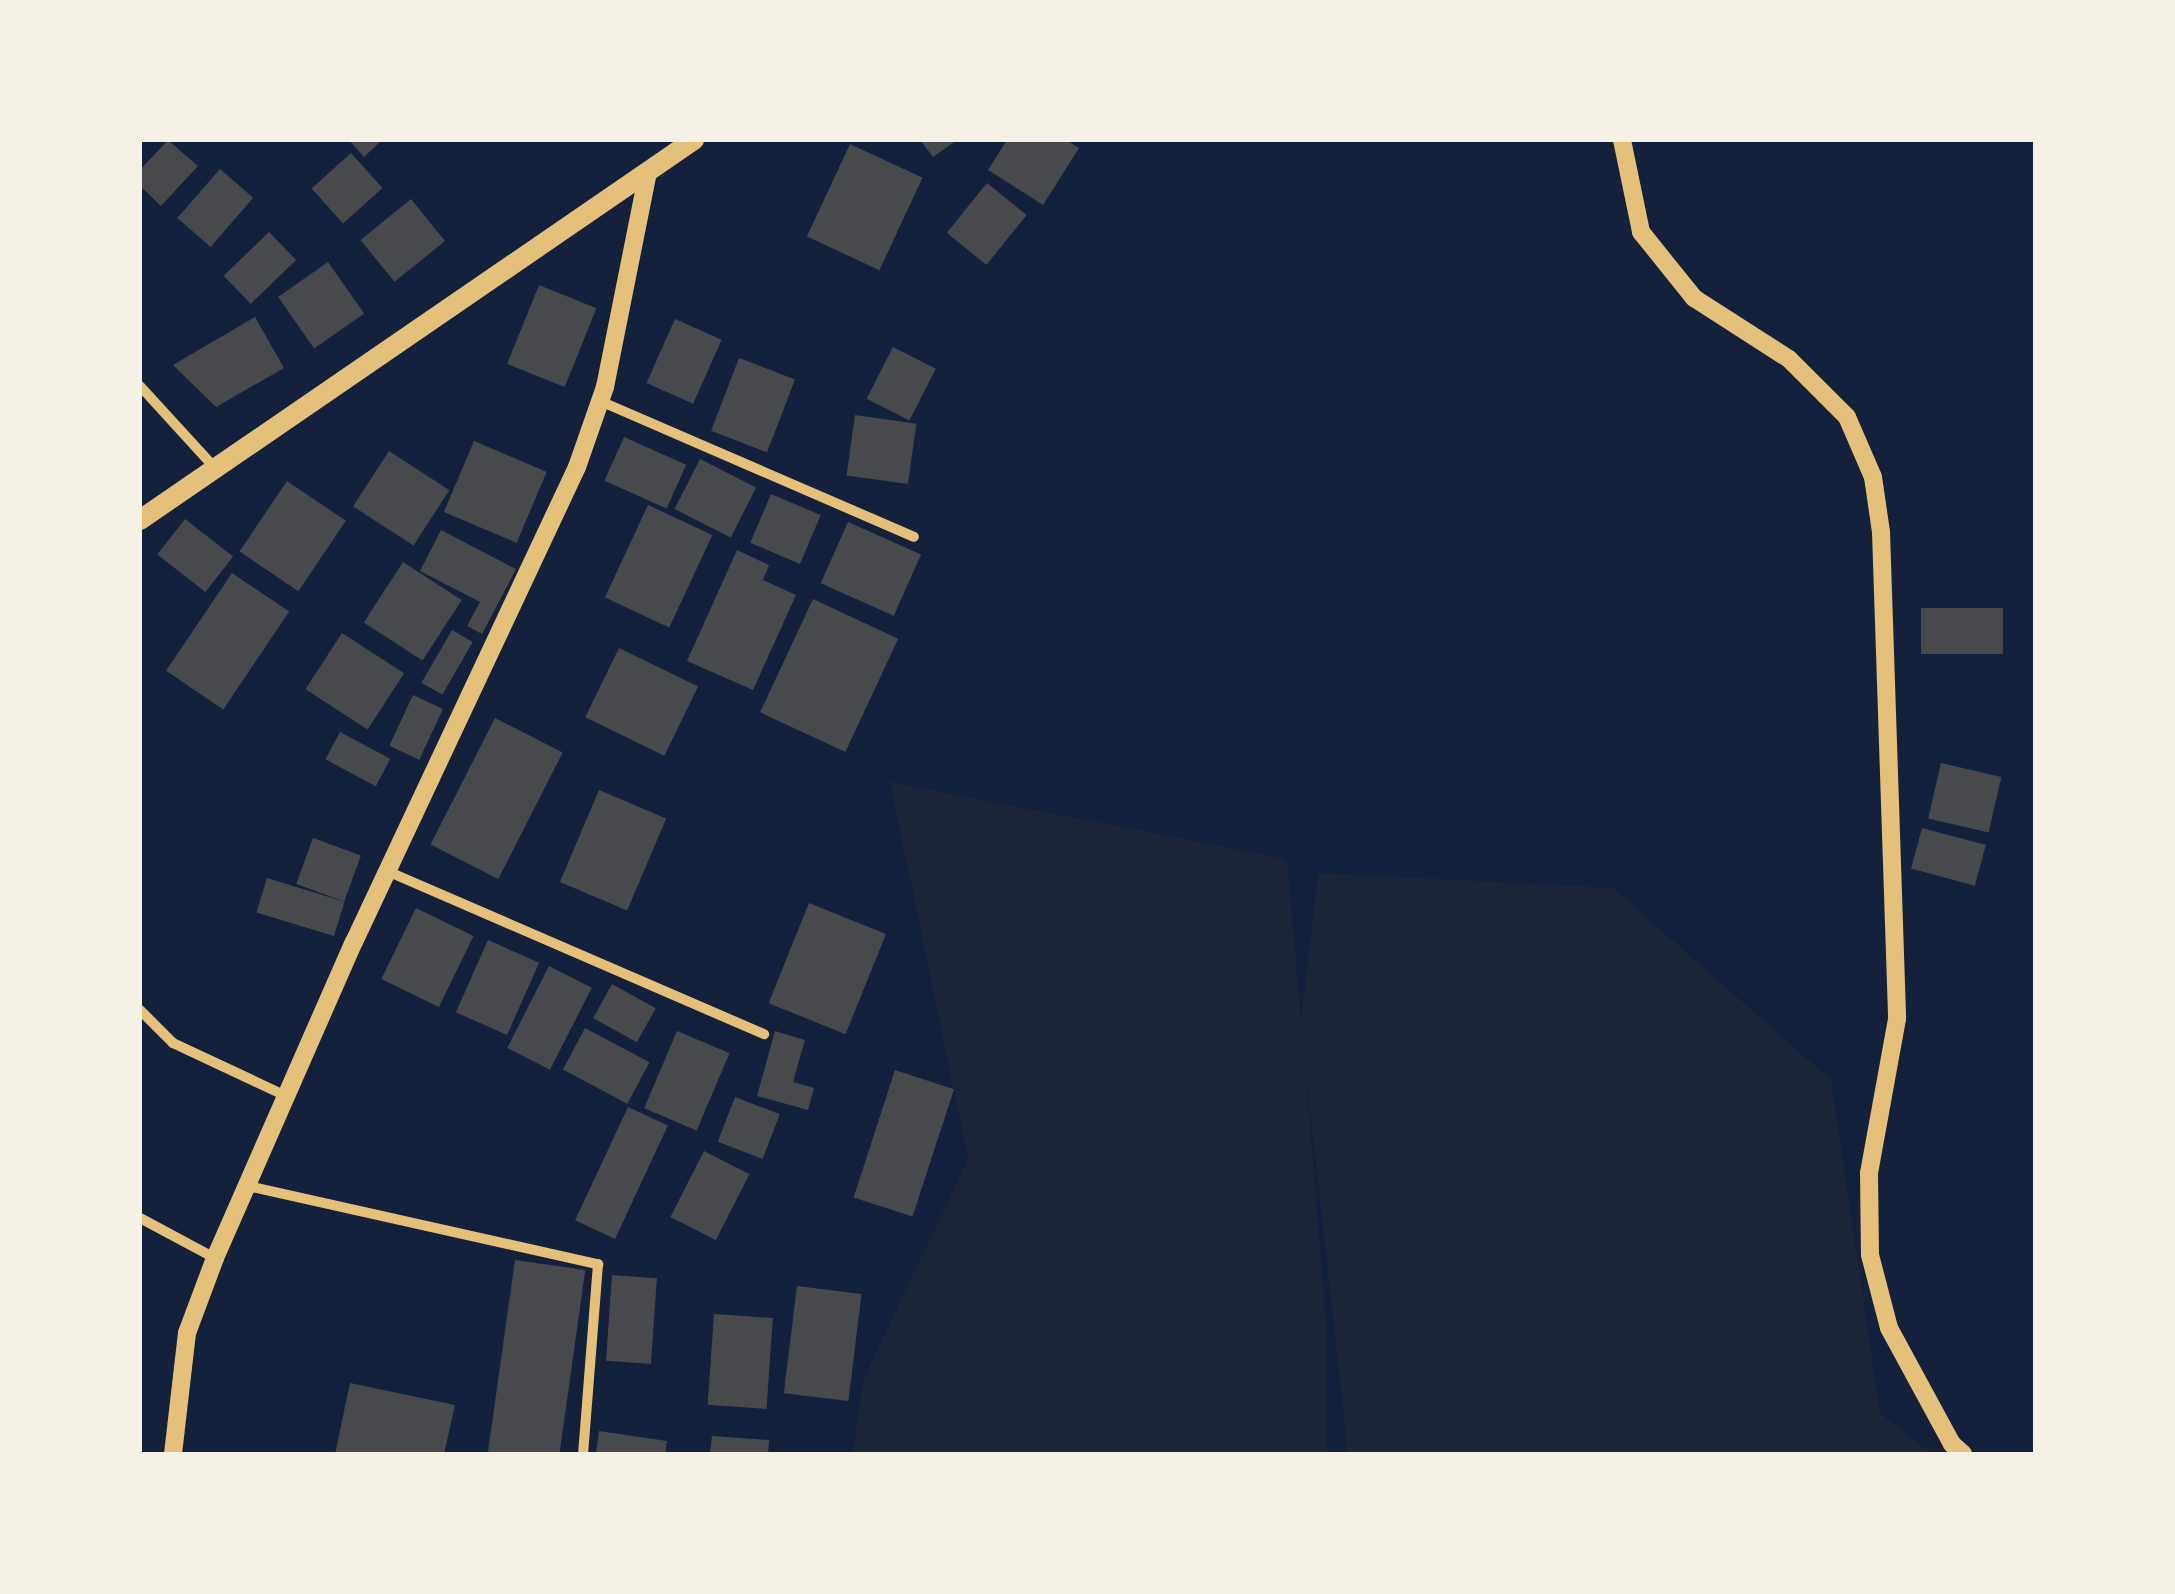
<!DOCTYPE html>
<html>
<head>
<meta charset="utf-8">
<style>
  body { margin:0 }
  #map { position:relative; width:2175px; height:1594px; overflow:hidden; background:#14213d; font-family:"Exo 2",sans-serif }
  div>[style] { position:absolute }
  .green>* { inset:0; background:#1d2539 }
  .building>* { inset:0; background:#48494c; transform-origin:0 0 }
  .minor>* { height:10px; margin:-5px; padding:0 5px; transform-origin:5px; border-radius:5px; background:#e5c07b }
  .tertiary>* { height:18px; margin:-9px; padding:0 9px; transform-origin:9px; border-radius:9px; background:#e5c07b }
  .secondary>* { height:20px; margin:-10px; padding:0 10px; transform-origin:10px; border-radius:10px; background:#e5c07b }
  span { translate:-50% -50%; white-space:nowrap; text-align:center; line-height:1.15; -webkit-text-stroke:10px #f6f1e7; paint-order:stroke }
  .frame { position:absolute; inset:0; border:142px solid #f6f1e7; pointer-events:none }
</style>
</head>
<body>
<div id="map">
  <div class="green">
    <div style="clip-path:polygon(890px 782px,1287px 859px,1301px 1020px,1318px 873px,1613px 888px,1831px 1080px,1880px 1413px,1932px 1454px,1348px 1454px,1305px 1064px,1327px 1335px,1327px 1454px,853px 1454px,863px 1380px,968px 1159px)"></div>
  </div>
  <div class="building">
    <div style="clip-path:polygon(168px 140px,198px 166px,161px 206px,140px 186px,140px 170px)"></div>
    <div style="clip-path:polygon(349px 140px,382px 140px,364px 157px)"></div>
    <div style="clip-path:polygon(920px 140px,957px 140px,933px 157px)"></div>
    <div style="clip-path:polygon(1007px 140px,1066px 140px,1079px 148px,1043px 205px,988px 170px)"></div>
    <div style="left:850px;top:144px;width:80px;height:102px;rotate:25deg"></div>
    <div style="left:351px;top:153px;width:47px;height:53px;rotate:48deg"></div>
    <div style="left:220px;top:169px;width:44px;height:65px;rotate:41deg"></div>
    <div style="left:987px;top:183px;width:51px;height:64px;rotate:39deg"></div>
    <div style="left:411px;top:199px;width:54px;height:65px;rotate:51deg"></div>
    <div style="left:269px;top:232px;width:39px;height:63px;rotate:46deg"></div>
    <div style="left:328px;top:262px;width:63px;height:61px;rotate:55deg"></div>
    <div style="left:539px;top:285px;width:62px;height:85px;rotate:22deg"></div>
    <div style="clip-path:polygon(255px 317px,284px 368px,216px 407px,173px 365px)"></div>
    <div style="left:675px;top:319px;width:51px;height:70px;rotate:24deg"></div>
    <div style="left:893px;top:347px;width:48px;height:58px;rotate:27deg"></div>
    <div style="left:739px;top:358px;width:60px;height:78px;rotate:21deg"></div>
    <div style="left:855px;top:415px;width:62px;height:61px;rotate:8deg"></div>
    <div style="left:624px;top:437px;width:68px;height:48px;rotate:24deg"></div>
    <div style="left:474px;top:441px;width:79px;height:77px;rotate:23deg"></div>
    <div style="left:389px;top:451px;width:72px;height:66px;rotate:33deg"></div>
    <div style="left:700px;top:459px;width:63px;height:56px;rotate:27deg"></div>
    <div style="left:287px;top:481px;width:71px;height:85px;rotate:34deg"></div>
    <div style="left:771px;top:494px;width:54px;height:53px;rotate:23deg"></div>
    <div style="left:648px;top:505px;width:71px;height:102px;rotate:25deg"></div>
    <div style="left:185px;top:519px;width:61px;height:45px;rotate:38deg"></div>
    <div style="left:848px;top:522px;width:80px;height:67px;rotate:24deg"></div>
    <div style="clip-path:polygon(441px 530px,516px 569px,482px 634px,467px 626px,480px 602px,420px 571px)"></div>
    <div style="clip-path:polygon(737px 550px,769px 565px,763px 580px,796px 595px,753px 690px,687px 661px)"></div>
    <div style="left:403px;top:562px;width:70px;height:72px;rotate:33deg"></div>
    <div style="left:232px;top:573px;width:69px;height:118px;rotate:34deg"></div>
    <div style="left:813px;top:599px;width:94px;height:125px;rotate:25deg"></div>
    <div style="left:2003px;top:608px;width:46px;height:82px;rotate:90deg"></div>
    <div style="left:452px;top:630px;width:24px;height:61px;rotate:30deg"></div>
    <div style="left:342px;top:633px;width:74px;height:67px;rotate:33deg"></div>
    <div style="left:619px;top:648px;width:88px;height:77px;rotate:26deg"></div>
    <div style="left:413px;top:695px;width:33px;height:56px;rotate:25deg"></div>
    <div style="left:495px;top:718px;width:76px;height:142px;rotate:27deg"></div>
    <div style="left:340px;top:732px;width:57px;height:31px;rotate:28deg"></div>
    <div style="left:1941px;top:763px;width:62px;height:57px;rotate:13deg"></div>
    <div style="left:599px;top:790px;width:73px;height:100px;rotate:23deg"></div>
    <div style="left:1922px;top:828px;width:66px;height:42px;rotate:15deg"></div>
    <div style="left:313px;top:838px;width:51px;height:49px;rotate:20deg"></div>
    <div style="left:267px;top:878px;width:81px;height:36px;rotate:17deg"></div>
    <div style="left:809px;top:903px;width:83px;height:108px;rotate:22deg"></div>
    <div style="left:416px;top:908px;width:64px;height:79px;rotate:26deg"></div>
    <div style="left:488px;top:940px;width:56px;height:79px;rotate:24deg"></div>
    <div style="left:549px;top:966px;width:48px;height:92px;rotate:27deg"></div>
    <div style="left:612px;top:984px;width:50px;height:39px;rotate:29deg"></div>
    <div style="left:585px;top:1028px;width:73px;height:47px;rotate:28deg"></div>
    <div style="left:677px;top:1031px;width:57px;height:84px;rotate:23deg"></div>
    <div style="clip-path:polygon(775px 1031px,805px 1040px,793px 1082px,814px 1088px,808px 1110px,757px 1096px)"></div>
    <div style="left:895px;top:1070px;width:62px;height:134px;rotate:18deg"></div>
    <div style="left:735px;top:1097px;width:48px;height:48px;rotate:21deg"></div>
    <div style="left:628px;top:1107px;width:44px;height:125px;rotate:25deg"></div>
    <div style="left:704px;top:1151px;width:51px;height:74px;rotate:27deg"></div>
    <div style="left:515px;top:1260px;width:71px;height:196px;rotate:8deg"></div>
    <div style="left:612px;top:1275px;width:45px;height:86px;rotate:4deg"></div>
    <div style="left:797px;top:1286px;width:65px;height:108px;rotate:7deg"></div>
    <div style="left:714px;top:1314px;width:59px;height:91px;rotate:4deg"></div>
    <div style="clip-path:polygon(350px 1383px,455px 1405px,444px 1454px,335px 1454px)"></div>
    <div style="clip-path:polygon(599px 1431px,667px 1441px,665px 1454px,596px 1454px)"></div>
    <div style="clip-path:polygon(712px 1436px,769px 1440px,768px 1454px,710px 1454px)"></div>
  </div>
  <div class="minor">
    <div style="left:140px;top:386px;width:111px;rotate:47.6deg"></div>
    <div style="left:600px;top:401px;width:342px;rotate:23.4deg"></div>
    <div style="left:387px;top:871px;width:411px;rotate:23.4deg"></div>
    <div style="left:140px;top:1010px;width:47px;rotate:45deg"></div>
    <div style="left:173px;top:1043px;width:123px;rotate:25.1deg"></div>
    <div style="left:248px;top:1186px;width:359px;rotate:12.6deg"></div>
    <div style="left:598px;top:1264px;width:191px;rotate:94.5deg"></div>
    <div style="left:140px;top:1218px;width:85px;rotate:28.1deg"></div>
  </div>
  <div class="tertiary">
    <div style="left:1622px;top:140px;width:94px;rotate:78.3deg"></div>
    <div style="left:1641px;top:232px;width:85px;rotate:51.2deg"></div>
    <div style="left:1694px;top:298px;width:113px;rotate:32.7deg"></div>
    <div style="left:1789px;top:359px;width:82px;rotate:45deg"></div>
    <div style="left:1847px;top:417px;width:65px;rotate:66.6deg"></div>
    <div style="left:1873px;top:477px;width:56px;rotate:81.7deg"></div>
    <div style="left:1881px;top:532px;width:487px;rotate:88.1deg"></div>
    <div style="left:1897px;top:1019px;width:157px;rotate:100.3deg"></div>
    <div style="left:1869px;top:1173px;width:82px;rotate:89.3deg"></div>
    <div style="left:1870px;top:1255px;width:75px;rotate:75.4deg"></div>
    <div style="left:1889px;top:1328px;width:132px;rotate:61.5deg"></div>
    <div style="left:1952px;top:1444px;width:15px;rotate:42deg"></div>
    <div style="left:173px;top:1454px;width:122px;rotate:-83.4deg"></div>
    <div style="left:187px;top:1333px;width:80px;rotate:-69.5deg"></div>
    <div style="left:215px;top:1258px;width:345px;rotate:-66.3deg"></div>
    <div style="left:354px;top:942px;width:525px;rotate:-64.85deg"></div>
    <div style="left:577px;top:467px;width:85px;rotate:-70.7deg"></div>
    <div style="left:605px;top:387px;width:219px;rotate:-78.7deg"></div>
  </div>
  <div class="secondary">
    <div style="left:140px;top:520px;width:672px;rotate:-34.45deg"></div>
  </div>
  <div class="frame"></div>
</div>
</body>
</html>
